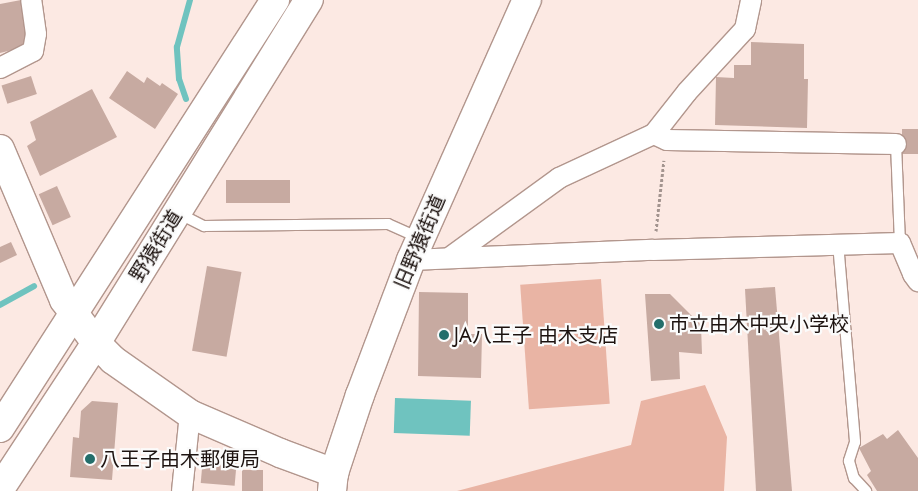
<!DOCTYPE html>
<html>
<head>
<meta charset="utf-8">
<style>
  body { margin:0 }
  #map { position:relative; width:918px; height:491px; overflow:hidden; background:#fce9e3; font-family:Jost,"Noto Sans JP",sans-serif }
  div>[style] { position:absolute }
  .green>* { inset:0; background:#e9b4a4; transform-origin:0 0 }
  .water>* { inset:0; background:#6fc3bf; transform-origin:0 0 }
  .stream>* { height:6px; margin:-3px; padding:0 3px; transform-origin:3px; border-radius:3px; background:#6fc3bf }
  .building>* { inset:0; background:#c7aaa1; transform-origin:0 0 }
  .path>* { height:3px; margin-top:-1.5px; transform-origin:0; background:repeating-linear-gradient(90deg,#a3948f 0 2.5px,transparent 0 5px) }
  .roads { filter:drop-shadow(1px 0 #b2968d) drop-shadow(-1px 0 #b2968d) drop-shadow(0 1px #b2968d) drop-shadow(0 -1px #b2968d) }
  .lane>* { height:10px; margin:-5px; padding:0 5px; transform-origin:5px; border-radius:5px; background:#fff }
  .street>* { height:20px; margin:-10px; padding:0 10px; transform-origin:10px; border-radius:10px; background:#fff }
  .secondary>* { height:28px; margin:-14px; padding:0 14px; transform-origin:14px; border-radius:14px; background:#fff }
  .dots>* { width:14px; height:14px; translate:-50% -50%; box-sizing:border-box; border:2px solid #fbfbfb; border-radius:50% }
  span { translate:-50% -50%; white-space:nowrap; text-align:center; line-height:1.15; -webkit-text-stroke:4.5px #fbfbfb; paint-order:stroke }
  .street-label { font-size:20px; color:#1c120f }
  .poi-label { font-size:20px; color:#1c120f }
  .left { translate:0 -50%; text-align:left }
</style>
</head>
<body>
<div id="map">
  <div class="green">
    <div style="left:601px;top:279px;width:125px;height:81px;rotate:86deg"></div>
    <div style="clip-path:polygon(705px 385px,727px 437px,724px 491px,457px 491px,631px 445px,641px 401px)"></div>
  </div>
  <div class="water">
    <div style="left:395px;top:398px;width:76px;height:35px;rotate:2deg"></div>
  </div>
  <div class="stream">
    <div style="left:186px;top:99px;width:21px;rotate:-109deg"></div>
    <div style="left:179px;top:79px;width:32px;rotate:-94deg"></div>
    <div style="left:177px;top:47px;width:49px;rotate:-74.5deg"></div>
    <div style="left:0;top:305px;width:39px;rotate:-29deg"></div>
  </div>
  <div class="building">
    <div style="clip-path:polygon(21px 0,32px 45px,0 53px,0 4px)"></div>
    <div style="clip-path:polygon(751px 42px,804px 44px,804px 79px,808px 79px,807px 128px,715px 125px,716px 77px,734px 78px,734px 65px,751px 65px)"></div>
    <div style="clip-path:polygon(127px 71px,144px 83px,147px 77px,160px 86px,162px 83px,178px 94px,155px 129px,109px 98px)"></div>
    <div style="left:31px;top:76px;width:19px;height:31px;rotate:72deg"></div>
    <div style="clip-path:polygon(92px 89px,117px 137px,40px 176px,27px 146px,36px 140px,30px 122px)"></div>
    <div style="left:918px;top:129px;width:25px;height:16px;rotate:90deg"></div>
    <div style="left:290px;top:180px;width:23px;height:64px;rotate:90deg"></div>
    <div style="left:57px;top:186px;width:34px;height:20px;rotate:66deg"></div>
    <div style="clip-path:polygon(11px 242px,17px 255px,0 263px,0 247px)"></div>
    <div style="left:207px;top:266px;width:35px;height:86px;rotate:10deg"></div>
    <div style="clip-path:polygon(775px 287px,792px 491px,756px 491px,745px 289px)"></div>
    <div style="clip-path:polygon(419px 292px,468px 293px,468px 334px,482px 334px,481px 378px,418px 376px)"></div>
    <div style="clip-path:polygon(645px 294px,670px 294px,701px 325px,702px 354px,679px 352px,680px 379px,651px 381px)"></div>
    <div style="clip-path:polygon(92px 401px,118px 403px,112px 480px,70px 477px,73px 437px,79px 438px,81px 411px)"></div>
    <div style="clip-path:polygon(898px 430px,918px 458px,918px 491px,877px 491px,867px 475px,871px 471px,859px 448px,883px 434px,887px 439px)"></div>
    <div style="left:203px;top:457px;width:34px;height:26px;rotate:5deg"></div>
    <div style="left:242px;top:470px;width:21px;height:21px"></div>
  </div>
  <div class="path">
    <div style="left:656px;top:231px;width:71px;rotate:-83.6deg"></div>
  </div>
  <div class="roads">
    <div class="lane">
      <div style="left:896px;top:144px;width:99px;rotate:87.7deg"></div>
      <div style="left:178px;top:213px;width:29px;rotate:27deg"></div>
      <div style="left:204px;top:226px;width:184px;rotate:-0.6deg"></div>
      <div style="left:388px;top:224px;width:35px;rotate:24deg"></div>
      <div style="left:838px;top:243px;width:200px;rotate:85.1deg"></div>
      <div style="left:855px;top:442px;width:20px;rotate:108deg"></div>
      <div style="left:849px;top:461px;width:18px;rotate:74deg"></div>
      <div style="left:854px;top:478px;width:18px;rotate:47deg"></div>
    </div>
    <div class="street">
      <div style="left:0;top:68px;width:37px;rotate:-27deg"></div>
      <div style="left:33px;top:51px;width:17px;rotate:-80deg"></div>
      <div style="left:36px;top:34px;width:34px;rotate:-98deg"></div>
      <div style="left:654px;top:134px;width:14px;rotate:25deg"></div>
      <div style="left:667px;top:140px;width:229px;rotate:1deg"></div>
      <div style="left:449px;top:258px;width:136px;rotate:-36deg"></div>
      <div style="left:559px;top:178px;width:105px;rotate:-24.9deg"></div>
      <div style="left:654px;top:134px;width:53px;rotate:-51.8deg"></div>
      <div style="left:687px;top:92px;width:86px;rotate:-47.4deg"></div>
      <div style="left:745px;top:29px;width:30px;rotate:-78deg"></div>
      <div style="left:411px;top:260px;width:242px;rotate:-2.4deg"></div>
      <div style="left:653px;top:250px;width:247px;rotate:-1.6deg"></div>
      <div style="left:900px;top:243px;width:34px;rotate:67deg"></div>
      <div style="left:913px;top:274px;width:9px;rotate:54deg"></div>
      <div style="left:182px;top:491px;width:77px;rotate:-84.1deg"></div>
    </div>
    <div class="secondary">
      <div style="left:0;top:149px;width:164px;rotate:67deg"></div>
      <div style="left:64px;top:300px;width:54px;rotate:53.3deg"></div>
      <div style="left:96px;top:343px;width:24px;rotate:45deg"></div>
      <div style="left:113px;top:360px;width:94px;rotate:35deg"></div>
      <div style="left:190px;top:414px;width:98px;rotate:23.4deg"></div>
      <div style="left:280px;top:453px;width:58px;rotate:20.3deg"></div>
      <div style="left:0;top:428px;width:509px;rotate:-57.28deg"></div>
      <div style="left:0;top:489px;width:175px;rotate:-56.7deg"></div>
      <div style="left:96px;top:343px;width:404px;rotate:-58.2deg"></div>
      <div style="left:332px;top:491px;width:18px;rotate:-84deg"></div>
      <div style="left:334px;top:473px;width:82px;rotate:-71.6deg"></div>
      <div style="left:360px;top:395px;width:144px;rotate:-69.3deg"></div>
      <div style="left:411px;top:260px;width:285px;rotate:-66deg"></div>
    </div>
  </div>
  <div class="dots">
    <div style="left:659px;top:324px;background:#236e6b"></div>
    <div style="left:444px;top:335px;background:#236e6b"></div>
    <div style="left:90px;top:459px;background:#236e6b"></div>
  </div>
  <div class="street-label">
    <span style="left:420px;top:242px;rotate:-67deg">旧野猿街道</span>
    <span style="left:156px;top:246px;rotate:-58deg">野猿街道</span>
  </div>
  <div class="poi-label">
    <span class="left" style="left:669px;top:324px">市立由木中央小学校</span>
    <span class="left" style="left:454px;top:335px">JA八王子 由木支店</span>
    <span class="left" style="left:100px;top:459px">八王子由木郵便局</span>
  </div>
</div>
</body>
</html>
